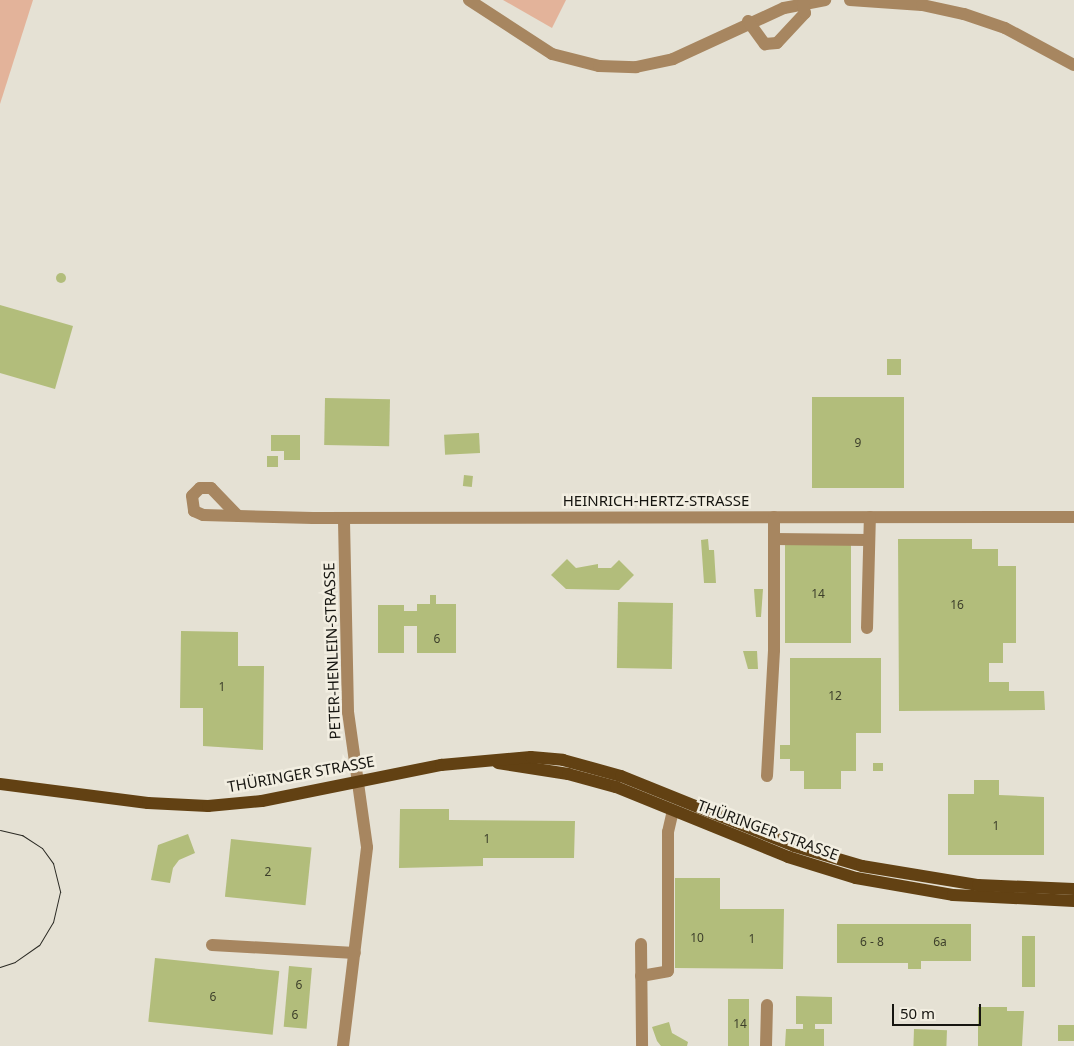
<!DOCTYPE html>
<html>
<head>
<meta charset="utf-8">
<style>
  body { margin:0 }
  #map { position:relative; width:1074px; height:1046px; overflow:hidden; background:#e5e1d4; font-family:"Noto Sans",sans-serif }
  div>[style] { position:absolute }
  .green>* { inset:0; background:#e3b39a }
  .building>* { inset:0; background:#b2bd7b; transform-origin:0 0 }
  .round { border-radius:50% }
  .minor>* { height:12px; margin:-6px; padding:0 6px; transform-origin:6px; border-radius:6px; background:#a78660 }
  .major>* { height:12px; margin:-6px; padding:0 6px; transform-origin:6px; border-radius:6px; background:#624113 }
  .tram>* { height:1px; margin:-0.5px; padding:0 0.5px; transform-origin:0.5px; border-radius:0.5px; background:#2b2a24 }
  span { translate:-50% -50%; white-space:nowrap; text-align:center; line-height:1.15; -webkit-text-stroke:5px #f2eee1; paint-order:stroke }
  .number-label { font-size:12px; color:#3d3f2b }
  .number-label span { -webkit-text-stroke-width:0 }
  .street-label { font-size:15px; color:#161510 }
  .scale { position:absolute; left:892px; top:1004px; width:89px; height:22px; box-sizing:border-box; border:2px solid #161510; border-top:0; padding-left:6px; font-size:15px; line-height:18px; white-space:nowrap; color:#161510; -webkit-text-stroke:4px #f2eee1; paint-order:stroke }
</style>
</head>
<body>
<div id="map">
  <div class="green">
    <div style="clip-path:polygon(0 0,33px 0,0 104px)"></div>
    <div style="clip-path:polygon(503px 0,566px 0,552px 28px)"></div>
  </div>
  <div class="building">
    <div class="round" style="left:56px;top:273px;width:10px;height:10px"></div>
    <div style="clip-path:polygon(0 305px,73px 326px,55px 389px,0 373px)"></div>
    <div style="left:887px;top:359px;width:14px;height:16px"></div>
    <div style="left:904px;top:397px;width:91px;height:92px;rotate:90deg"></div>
    <div style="left:325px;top:398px;width:65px;height:47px;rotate:1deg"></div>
    <div style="left:479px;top:433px;width:20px;height:35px;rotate:87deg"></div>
    <div style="clip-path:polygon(271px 435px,300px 435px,300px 460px,284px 460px,284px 451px,271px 451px)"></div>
    <div style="left:267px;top:456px;width:11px;height:11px"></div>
    <div style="left:464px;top:475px;width:9px;height:11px;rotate:6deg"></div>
    <div style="clip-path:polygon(708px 539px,709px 550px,714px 550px,716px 583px,704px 583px,701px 540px)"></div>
    <div style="clip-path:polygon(898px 539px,972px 539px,972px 549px,998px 549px,998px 566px,1016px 566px,1016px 643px,1003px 643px,1003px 663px,989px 663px,989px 682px,1009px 682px,1009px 691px,1044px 691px,1045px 710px,899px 711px)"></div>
    <div style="left:785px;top:545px;width:66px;height:98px"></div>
    <div style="clip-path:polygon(567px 559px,576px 568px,598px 564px,598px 568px,611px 568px,619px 560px,634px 575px,619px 590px,566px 589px,551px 575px)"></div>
    <div style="clip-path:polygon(754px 589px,763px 589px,761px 617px,756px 617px)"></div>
    <div style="clip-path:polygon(430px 595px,436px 595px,436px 604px,456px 604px,456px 653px,417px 653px,417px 626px,404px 626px,404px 653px,378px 653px,378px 605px,404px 605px,404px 611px,417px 611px,417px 604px,430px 604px)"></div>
    <div style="left:618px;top:602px;width:55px;height:66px;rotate:1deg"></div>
    <div style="clip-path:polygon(181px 631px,238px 632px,238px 666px,264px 666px,263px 750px,203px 746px,203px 708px,180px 708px)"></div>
    <div style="clip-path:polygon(743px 651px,757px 651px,758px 669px,748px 669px)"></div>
    <div style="clip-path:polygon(790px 658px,881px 658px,881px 733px,856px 733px,856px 771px,841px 771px,841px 789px,804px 789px,804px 771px,790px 771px,790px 759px,780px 759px,780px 745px,790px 745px)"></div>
    <div style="left:873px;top:763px;width:10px;height:8px"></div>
    <div style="clip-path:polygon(974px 780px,999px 780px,999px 795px,1044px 797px,1044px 855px,948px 855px,948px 794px,974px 794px)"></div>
    <div style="clip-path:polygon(400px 809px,449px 809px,449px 820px,575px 821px,574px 858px,483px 858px,483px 866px,399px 868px)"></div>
    <div style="clip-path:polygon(188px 834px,195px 853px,179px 860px,173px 868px,170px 883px,151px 880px,158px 845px)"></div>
    <div style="left:231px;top:839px;width:81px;height:58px;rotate:6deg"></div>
    <div style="clip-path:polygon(675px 878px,720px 878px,720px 909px,784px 909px,783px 969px,675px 968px)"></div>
    <div style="clip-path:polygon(837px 924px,971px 924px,971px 961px,921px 961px,921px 969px,908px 969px,908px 963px,837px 963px)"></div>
    <div style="left:1022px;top:936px;width:13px;height:51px"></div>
    <div style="left:155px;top:958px;width:125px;height:64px;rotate:6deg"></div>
    <div style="left:289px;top:966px;width:23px;height:61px;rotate:5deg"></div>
    <div style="clip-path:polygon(796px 996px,832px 997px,832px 1024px,815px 1024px,815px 1029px,824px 1029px,824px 1046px,785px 1046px,786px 1029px,803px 1029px,803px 1024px,796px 1024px)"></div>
    <div style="left:728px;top:999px;width:21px;height:47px"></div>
    <div style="clip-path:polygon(978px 1007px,1007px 1007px,1007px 1011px,1024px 1011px,1022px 1046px,978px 1046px)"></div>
    <div style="clip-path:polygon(669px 1022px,672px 1033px,688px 1042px,687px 1046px,661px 1046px,657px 1041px,652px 1027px)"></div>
    <div style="left:1058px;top:1025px;width:16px;height:16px"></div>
    <div style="left:914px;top:1029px;width:33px;height:17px;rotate:2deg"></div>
  </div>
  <div class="minor">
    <div style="left:469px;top:0;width:99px;rotate:33deg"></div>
    <div style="left:552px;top:54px;width:49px;rotate:14.3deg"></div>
    <div style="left:599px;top:66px;width:37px;rotate:2deg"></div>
    <div style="left:636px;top:67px;width:38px;rotate:-12deg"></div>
    <div style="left:673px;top:59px;width:122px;rotate:-24.7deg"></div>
    <div style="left:784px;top:8px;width:42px;rotate:-11deg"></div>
    <div style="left:850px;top:0;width:72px;rotate:4deg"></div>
    <div style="left:922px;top:5px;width:43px;rotate:12.1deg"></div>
    <div style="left:964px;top:14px;width:43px;rotate:18.9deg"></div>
    <div style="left:1005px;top:28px;width:78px;rotate:28.2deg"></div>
    <div style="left:748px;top:21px;width:29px;rotate:54deg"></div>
    <div style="left:765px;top:44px;width:12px;rotate:-5deg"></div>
    <div style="left:777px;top:43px;width:41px;rotate:-47deg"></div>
    <div style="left:805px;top:13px;width:9px;rotate:-103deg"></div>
    <div style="left:238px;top:516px;width:39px;rotate:-134deg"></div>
    <div style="left:211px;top:488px;width:11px;rotate:180deg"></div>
    <div style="left:200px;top:488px;width:11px;rotate:135deg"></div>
    <div style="left:192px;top:496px;width:15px;rotate:82deg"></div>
    <div style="left:194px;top:511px;width:10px;rotate:24deg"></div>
    <div style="left:203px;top:515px;width:110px;rotate:1.6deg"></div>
    <div style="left:313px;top:518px;width:761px;rotate:-0.08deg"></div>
    <div style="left:774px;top:539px;width:95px;rotate:0.6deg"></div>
    <div style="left:867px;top:628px;width:111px;rotate:-88.5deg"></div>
    <div style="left:767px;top:776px;width:126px;rotate:-86.8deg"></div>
    <div style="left:774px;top:650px;width:133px;rotate:-90deg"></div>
    <div style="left:641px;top:944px;width:102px;rotate:89.4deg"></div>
    <div style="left:212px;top:945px;width:143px;rotate:3.2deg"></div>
    <div style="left:641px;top:976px;width:27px;rotate:-10deg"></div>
    <div style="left:668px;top:971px;width:139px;rotate:-90deg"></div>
    <div style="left:668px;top:832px;width:22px;rotate:-77deg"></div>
    <div style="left:343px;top:1046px;width:200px;rotate:-83.1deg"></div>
    <div style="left:367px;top:847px;width:136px;rotate:-98deg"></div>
    <div style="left:348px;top:712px;width:194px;rotate:-91.2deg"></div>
    <div style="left:766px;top:1046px;width:41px;rotate:-88.6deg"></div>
  </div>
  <div class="major">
    <div style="left:498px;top:763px;width:71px;rotate:8.9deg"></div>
    <div style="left:568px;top:774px;width:50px;rotate:15.2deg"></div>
    <div style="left:616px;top:787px;width:186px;rotate:22.1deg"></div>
    <div style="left:788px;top:857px;width:71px;rotate:17.2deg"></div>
    <div style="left:856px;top:878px;width:98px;rotate:9.9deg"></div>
    <div style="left:953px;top:895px;width:121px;rotate:2.8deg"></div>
    <div style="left:0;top:784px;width:149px;rotate:7.3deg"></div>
    <div style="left:148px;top:803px;width:60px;rotate:2.9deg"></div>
    <div style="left:208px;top:806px;width:54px;rotate:-5.3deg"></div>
    <div style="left:262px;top:801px;width:183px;rotate:-11.4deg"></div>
    <div style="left:441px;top:765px;width:90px;rotate:-5.1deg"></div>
    <div style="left:531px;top:757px;width:32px;rotate:5deg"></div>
    <div style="left:563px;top:760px;width:60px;rotate:15.4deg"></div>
    <div style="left:621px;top:776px;width:187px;rotate:22deg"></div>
    <div style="left:794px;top:846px;width:71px;rotate:16.4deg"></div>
    <div style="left:862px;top:866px;width:118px;rotate:9.3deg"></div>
    <div style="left:978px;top:885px;width:96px;rotate:2.4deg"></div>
  </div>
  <div class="tram">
    <div style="left:0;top:830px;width:23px;rotate:13deg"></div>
    <div style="left:22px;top:835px;width:24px;rotate:33deg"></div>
    <div style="left:42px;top:848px;width:19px;rotate:54deg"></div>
    <div style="left:53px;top:863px;width:30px;rotate:76deg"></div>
    <div style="left:60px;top:892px;width:31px;rotate:103deg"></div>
    <div style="left:53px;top:922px;width:27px;rotate:121deg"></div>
    <div style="left:39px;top:945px;width:29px;rotate:145deg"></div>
    <div style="left:15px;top:962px;width:16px;rotate:162deg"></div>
  </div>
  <div class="number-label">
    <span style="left:858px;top:443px">9</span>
    <span style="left:818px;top:594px">14</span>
    <span style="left:957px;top:605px">16</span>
    <span style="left:437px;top:639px">6</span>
    <span style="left:222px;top:687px">1</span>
    <span style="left:835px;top:696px">12</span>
    <span style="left:996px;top:826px">1</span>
    <span style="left:487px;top:839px">1</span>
    <span style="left:268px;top:872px">2</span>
    <span style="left:697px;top:938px">10</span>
    <span style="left:752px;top:939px">1</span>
    <span style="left:872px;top:942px">6 - 8</span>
    <span style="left:940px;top:942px">6a</span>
    <span style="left:299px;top:985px">6</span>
    <span style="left:213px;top:997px">6</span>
    <span style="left:295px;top:1015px">6</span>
    <span style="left:740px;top:1024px">14</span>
  </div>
  <div class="street-label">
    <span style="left:656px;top:501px">HEINRICH-HERTZ-STRASSE</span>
    <span style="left:332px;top:651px;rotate:-92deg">PETER-HENLEIN-STRASSE</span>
    <span style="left:301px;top:774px;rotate:-10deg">THÜRINGER STRASSE</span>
    <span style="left:768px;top:830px;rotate:20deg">THÜRINGER STRASSE</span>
  </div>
  <div class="scale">50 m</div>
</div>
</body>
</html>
